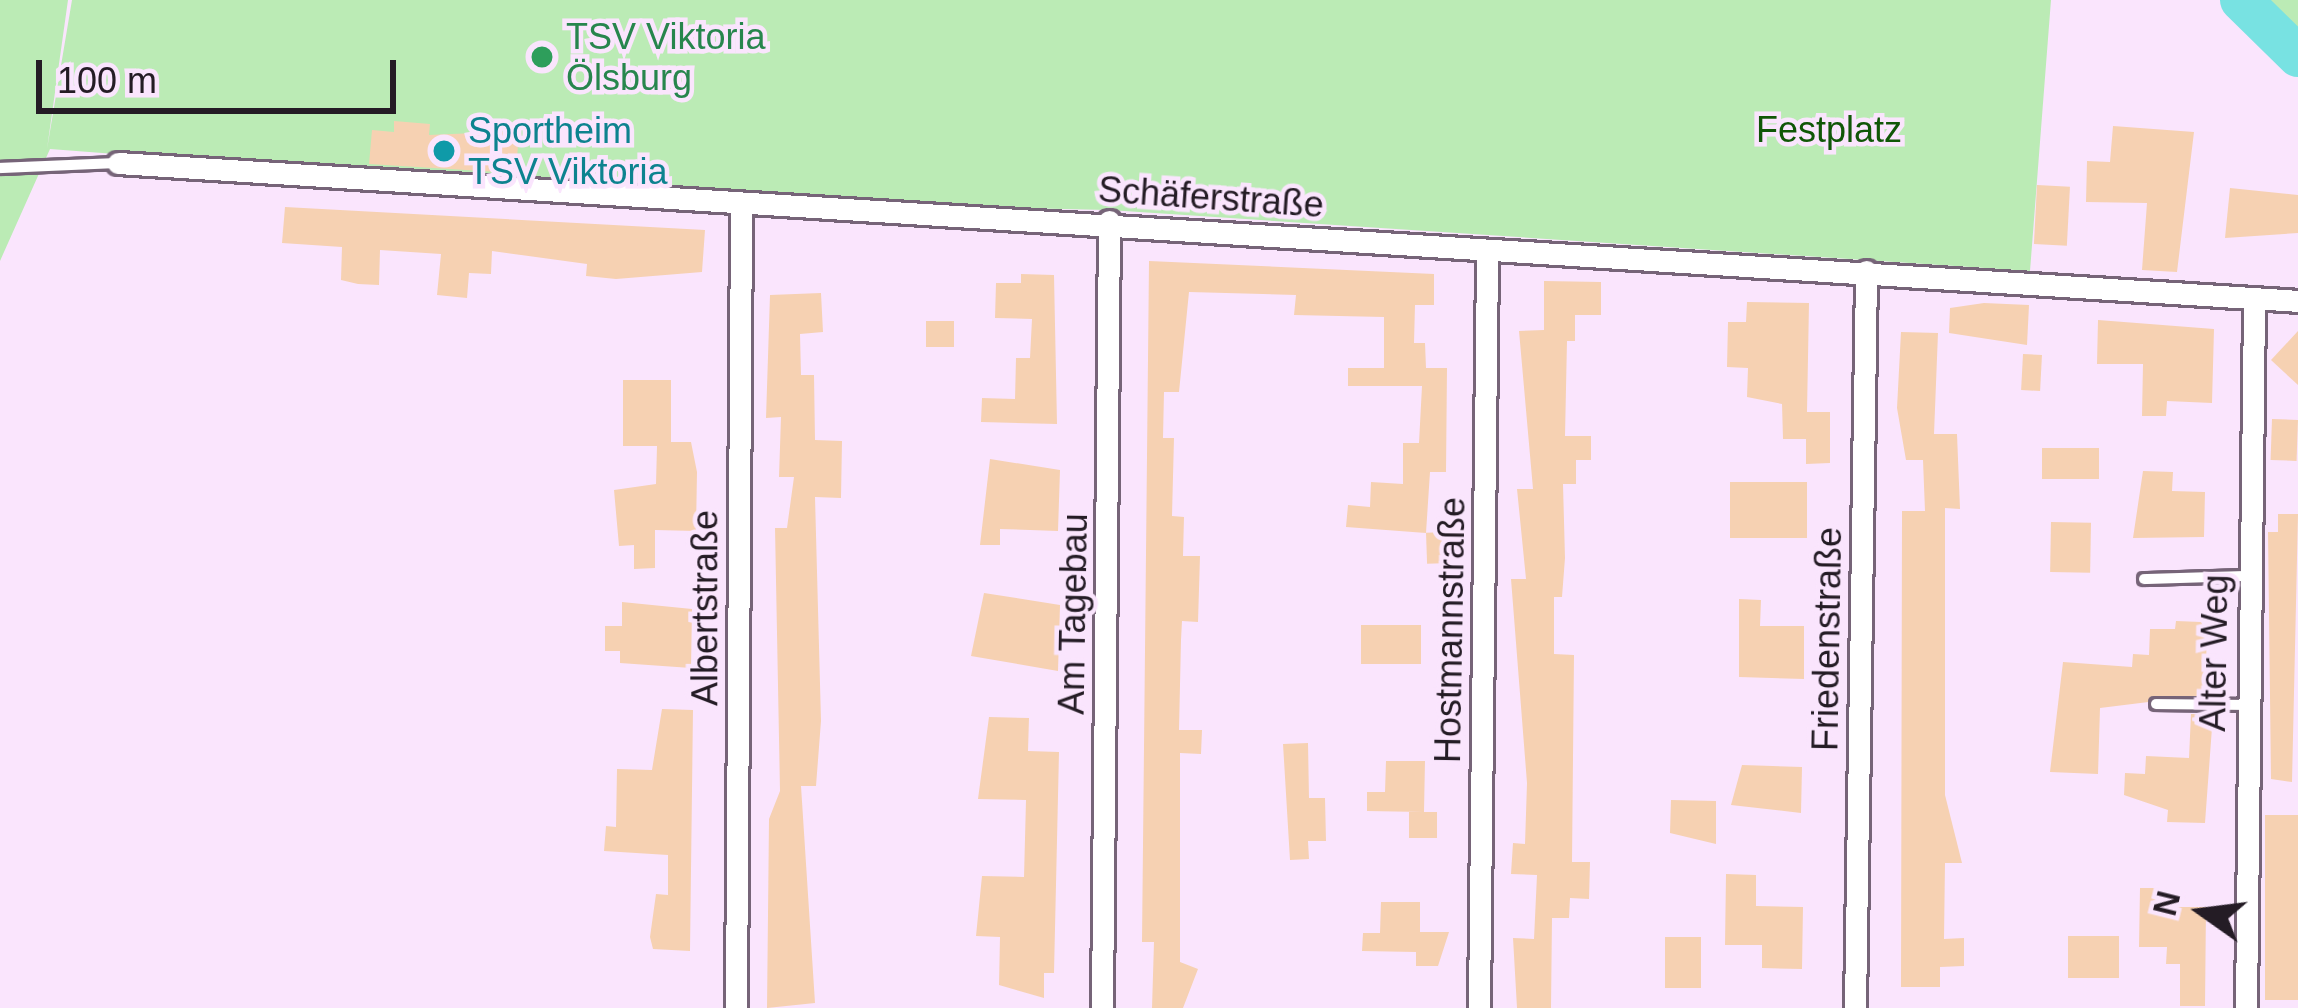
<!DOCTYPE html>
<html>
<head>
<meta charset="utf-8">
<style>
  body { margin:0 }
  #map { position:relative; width:2298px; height:1008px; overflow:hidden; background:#fae5fd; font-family:Helvetica,sans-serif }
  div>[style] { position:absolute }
  .green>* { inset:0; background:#bbebb5 }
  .river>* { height:42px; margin:-21px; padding:0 21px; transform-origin:21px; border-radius:21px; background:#78e2e2 }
  .building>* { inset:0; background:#f6d1b2; transform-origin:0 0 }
  .roads { filter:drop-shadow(3px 0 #766478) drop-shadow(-3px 0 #766478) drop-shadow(0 3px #766478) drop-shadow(0 -3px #766478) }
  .service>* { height:10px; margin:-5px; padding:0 5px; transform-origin:5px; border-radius:5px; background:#fff }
  .minor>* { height:21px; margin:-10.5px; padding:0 10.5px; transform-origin:10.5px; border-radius:10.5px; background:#fff }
  .dots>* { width:33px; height:33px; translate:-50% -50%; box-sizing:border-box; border:6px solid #fae5fd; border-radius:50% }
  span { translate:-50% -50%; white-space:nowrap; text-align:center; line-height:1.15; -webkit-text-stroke:9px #fae5fd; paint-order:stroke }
  .leisure-label { font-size:36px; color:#27864d }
  .left { translate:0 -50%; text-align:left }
  .culture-label { font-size:36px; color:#0d838f }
  .park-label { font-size:36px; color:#105707 }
  .street-label { font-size:36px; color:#241c25 }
  .north { position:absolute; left:2142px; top:852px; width:120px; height:120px; -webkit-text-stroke:9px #fae5fd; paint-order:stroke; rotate:284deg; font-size:33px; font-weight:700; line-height:48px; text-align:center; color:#241c25 }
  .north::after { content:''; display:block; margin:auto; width:42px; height:54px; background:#241c25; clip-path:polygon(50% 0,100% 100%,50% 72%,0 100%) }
  .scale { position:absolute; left:36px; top:60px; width:360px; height:54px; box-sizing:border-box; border:6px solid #241c25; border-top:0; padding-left:15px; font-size:36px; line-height:42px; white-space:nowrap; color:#241c25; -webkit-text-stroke:9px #fae5fd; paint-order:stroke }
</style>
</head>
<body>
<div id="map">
  <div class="green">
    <div style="clip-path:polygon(0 0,68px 0,47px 149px,72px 0,2051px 0,2030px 271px,1109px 210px,741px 202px,50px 149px,0 261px)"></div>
    <div style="clip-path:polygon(2226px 0,2298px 0,2298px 71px)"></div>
  </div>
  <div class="river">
    <div style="left:2241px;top:0;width:80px;rotate:44.5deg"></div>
  </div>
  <div class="building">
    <div style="clip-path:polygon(394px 121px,430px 124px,429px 135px,519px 131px,516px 173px,369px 164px,372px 130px,394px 132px)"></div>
    <div style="clip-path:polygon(2113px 126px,2194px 132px,2177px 272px,2142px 270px,2147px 203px,2086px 202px,2087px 161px,2110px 162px)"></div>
    <div style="left:2037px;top:185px;width:33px;height:59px;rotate:3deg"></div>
    <div style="clip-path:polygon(2230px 188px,2298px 195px,2298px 233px,2225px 238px)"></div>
    <div style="clip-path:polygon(285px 207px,705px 230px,702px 272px,616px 279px,586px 276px,587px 264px,492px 251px,491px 274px,469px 273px,467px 298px,437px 295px,441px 254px,380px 250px,379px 285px,358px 284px,341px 280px,342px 247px,282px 243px)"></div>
    <div style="clip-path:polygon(1149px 261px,1434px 274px,1434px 305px,1415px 305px,1414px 343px,1425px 343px,1426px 368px,1447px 368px,1446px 472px,1430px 472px,1426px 533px,1346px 527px,1348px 505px,1370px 507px,1371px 482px,1403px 484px,1403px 443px,1419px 443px,1422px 386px,1348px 386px,1348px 368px,1384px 368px,1384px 317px,1294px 315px,1296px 295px,1189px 292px,1179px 392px,1164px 392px,1163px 438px,1174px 438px,1172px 516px,1184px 517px,1183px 556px,1200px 556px,1198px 622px,1182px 621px,1181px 640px,1179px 730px,1202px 730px,1201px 754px,1180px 753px,1180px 962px,1198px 969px,1183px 1008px,1152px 1008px,1154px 942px,1142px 942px)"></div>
    <div style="clip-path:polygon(1021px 274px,1054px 275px,1057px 424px,981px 422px,982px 398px,1015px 399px,1016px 358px,1030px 358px,1032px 319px,995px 318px,996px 283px,1021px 283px)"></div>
    <div style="clip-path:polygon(1544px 281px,1601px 282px,1601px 315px,1575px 315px,1575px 341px,1567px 341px,1565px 436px,1591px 436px,1591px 460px,1576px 460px,1576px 484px,1563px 484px,1565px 558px,1562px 597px,1554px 597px,1554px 654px,1574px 655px,1572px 862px,1590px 862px,1589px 899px,1570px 898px,1569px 918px,1552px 918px,1551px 1008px,1517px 1008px,1513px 938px,1534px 939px,1537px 875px,1511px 874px,1513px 843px,1525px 844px,1527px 783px,1511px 579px,1526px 579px,1517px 489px,1533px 489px,1519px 331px,1544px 330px)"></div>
    <div style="clip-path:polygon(821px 293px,823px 332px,800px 334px,801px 375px,814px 375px,815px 440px,842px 441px,841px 498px,815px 497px,821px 721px,816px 786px,801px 786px,815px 1003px,767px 1008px,769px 819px,780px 791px,775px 528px,787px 528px,794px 477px,779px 477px,781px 417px,766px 418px,770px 295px)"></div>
    <div style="clip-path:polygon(1747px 302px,1809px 303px,1807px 412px,1830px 412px,1830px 463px,1806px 464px,1806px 439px,1783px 439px,1782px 404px,1747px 397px,1748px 368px,1727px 367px,1728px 322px,1746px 322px)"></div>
    <div style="clip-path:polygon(1984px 303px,2029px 305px,2027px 345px,1949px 333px,1950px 308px)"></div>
    <div style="clip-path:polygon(2098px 320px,2214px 329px,2212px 403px,2167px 401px,2166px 416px,2142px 416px,2143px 364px,2097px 364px)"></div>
    <div style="left:926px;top:321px;width:28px;height:26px"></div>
    <div style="clip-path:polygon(2298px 331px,2298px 385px,2271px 360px)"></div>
    <div style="clip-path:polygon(1901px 332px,1938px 333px,1934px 434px,1957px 434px,1960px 509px,1945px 508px,1945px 795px,1962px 863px,1945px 863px,1944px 939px,1964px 938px,1964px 966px,1940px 967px,1940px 987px,1901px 987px,1902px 511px,1925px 511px,1923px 460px,1906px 460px,1897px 408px)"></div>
    <div style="left:2023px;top:354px;width:19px;height:36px;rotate:3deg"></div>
    <div style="clip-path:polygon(623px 380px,671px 380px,671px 442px,691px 442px,697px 472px,696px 531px,655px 530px,655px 568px,634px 569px,634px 545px,619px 546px,614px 490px,656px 484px,657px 446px,623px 446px)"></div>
    <div style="left:2272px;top:419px;width:26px;height:41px;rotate:2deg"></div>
    <div style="left:2042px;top:448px;width:57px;height:31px"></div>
    <div style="clip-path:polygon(990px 459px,1060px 470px,1058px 531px,1000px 529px,1000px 545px,980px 545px)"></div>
    <div style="clip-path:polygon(2143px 471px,2173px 472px,2172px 491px,2205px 492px,2204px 537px,2133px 538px)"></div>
    <div style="left:1730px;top:482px;width:77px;height:56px"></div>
    <div style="clip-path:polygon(2278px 514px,2298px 514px,2292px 782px,2271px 779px,2268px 532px,2278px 532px)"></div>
    <div style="left:2051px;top:522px;width:40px;height:50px;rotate:1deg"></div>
    <div style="left:1449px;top:532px;width:31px;height:23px;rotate:88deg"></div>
    <div style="clip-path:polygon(984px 593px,1060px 605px,1058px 671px,971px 656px)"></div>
    <div style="clip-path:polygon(1739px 599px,1761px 600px,1760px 626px,1804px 626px,1804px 679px,1739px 677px)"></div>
    <div style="clip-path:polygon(622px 602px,692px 609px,691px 668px,620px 663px,620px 651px,605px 651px,605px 626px,622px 626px)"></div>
    <div style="clip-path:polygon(2176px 621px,2201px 622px,2207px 632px,2205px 695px,2100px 708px,2098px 774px,2050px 772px,2063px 662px,2132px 667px,2133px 654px,2149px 655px,2150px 629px,2175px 629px)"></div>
    <div style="left:1361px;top:625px;width:60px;height:39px"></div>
    <div style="clip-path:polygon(662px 709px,693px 710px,690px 951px,653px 949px,650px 937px,656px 894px,668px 895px,668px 855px,604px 851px,606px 826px,616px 827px,617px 769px,652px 770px)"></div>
    <div style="clip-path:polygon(2191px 714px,2213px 714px,2205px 823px,2167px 822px,2168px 810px,2124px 795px,2125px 773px,2145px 774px,2146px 756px,2189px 758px)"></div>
    <div style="clip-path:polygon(989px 717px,1029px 718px,1028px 751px,1059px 752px,1054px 973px,1044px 973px,1044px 998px,999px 985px,1000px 937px,976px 936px,982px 876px,1024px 877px,1026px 800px,978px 799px)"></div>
    <div style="clip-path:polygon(1308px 743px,1309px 798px,1325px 798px,1326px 841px,1308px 841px,1309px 859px,1290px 860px,1283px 744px)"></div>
    <div style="clip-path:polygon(1386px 761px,1425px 761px,1424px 812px,1367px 811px,1367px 792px,1385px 792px)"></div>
    <div style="clip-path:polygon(1742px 765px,1802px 767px,1801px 813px,1731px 805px)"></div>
    <div style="clip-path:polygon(1671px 800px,1716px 801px,1716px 844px,1670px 833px)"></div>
    <div style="left:1409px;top:812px;width:28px;height:26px"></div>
    <div style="left:2298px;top:815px;width:185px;height:33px;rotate:90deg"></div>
    <div style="clip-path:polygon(1726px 874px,1756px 875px,1756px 906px,1803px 907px,1802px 969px,1762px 968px,1762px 945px,1725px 945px)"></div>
    <div style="clip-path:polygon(2140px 888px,2164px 888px,2164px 907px,2206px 907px,2205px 1006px,2180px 1006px,2180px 964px,2166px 964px,2167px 947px,2139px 947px)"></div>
    <div style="clip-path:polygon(1381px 902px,1420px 902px,1420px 932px,1449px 932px,1438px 966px,1416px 966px,1416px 952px,1362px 951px,1363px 933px,1380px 933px)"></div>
    <div style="left:2068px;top:936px;width:51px;height:42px"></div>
    <div style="left:1665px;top:937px;width:36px;height:51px"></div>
  </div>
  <div class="roads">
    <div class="service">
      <div style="left:0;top:168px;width:118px;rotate:-2.4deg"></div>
      <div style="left:2144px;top:579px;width:104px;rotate:-1.7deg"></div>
      <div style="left:2156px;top:704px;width:90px;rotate:0.6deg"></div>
    </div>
    <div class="minor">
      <div style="left:118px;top:163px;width:2184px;rotate:3.62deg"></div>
      <div style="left:736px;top:1008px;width:799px;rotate:-89.64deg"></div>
      <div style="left:1102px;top:1008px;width:787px;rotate:-89.49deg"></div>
      <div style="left:1479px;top:1008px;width:756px;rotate:-89.39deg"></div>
      <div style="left:1855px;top:1008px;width:737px;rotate:-89.14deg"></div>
      <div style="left:2246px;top:1008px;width:709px;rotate:-89.35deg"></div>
    </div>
  </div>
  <div class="dots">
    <div style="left:542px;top:57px;background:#2e9e5b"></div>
    <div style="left:444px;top:151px;background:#0f9aa8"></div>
  </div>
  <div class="leisure-label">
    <span class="left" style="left:566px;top:57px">TSV Viktoria<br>Ölsburg</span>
  </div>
  <div class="culture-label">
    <span class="left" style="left:468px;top:151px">Sportheim<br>TSV Viktoria</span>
  </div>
  <div class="park-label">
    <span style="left:1829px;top:130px">Festplatz</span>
  </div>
  <div class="street-label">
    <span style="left:1211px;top:197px;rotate:4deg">Schäferstraße</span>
    <span style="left:705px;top:608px;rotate:-90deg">Albertstraße</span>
    <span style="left:1073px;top:614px;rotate:-89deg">Am Tagebau</span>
    <span style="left:1450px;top:630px;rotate:-89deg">Hostmannstraße</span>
    <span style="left:1827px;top:639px;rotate:-89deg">Friedenstraße</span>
    <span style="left:2214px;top:653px;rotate:-89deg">Alter Weg</span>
  </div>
  <div class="north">N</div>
  <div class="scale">100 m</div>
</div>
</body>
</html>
